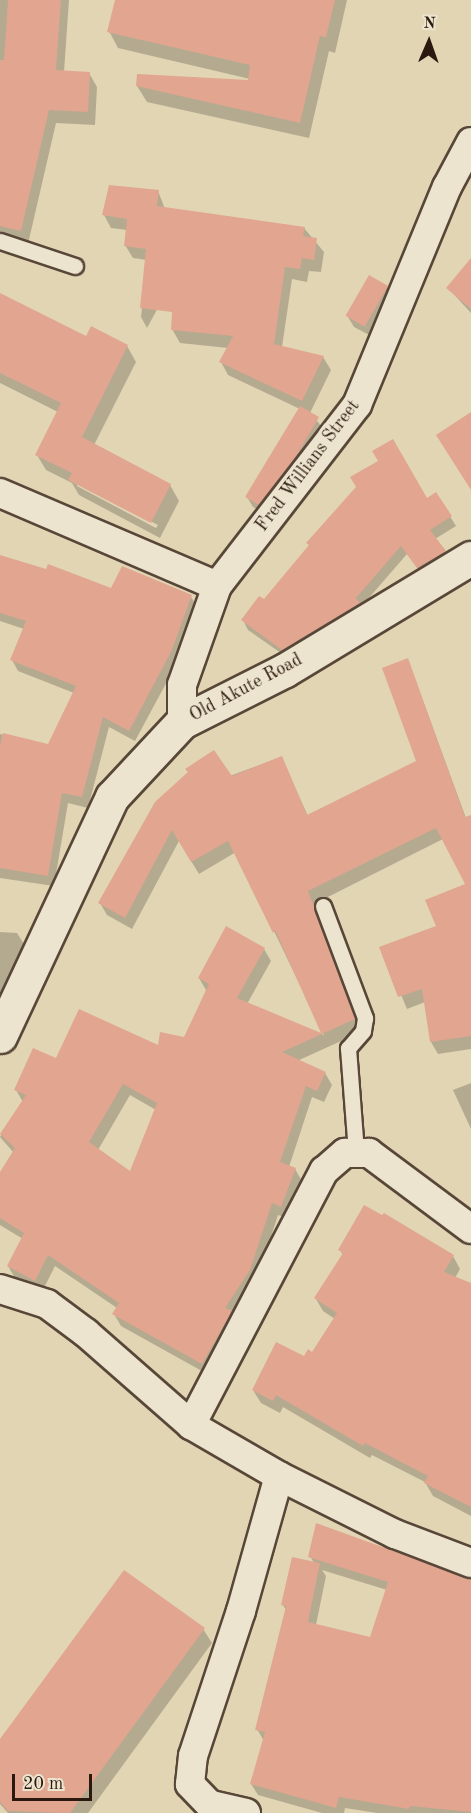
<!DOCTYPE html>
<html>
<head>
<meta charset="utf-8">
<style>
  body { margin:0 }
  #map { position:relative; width:471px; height:1813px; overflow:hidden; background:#e1d5b4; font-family:"Old Standard TT",serif }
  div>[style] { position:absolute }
  .shadow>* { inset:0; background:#0003 }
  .building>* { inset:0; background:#e1a590; transform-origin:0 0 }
  .roads { filter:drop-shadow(2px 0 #584738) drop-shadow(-2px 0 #584738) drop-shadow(0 2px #584738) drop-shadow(0 -2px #584738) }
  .lane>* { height:15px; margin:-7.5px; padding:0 7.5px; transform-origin:7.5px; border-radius:7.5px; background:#ece4ce }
  .street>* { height:28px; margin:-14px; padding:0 14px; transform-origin:14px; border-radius:14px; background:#ece4ce }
  .secondary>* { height:33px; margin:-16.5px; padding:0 16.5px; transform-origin:16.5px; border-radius:16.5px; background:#ece4ce }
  span { translate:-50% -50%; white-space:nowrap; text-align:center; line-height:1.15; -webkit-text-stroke:6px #ece4ce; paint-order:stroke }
  .street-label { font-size:18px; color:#2b180e }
  .north { position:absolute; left:399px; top:12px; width:60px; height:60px; -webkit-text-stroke:4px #ece4ce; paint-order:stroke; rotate:2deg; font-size:16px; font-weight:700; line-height:24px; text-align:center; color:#2b180e }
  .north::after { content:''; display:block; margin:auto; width:21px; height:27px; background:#2b180e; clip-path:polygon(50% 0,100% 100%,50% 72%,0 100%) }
  .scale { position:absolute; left:12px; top:1774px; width:80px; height:27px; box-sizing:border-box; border:3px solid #2b180e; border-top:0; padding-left:8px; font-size:18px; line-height:21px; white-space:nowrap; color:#2b180e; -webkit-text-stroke:4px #ece4ce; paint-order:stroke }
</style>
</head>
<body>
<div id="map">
  <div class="shadow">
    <div style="clip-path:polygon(0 0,69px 0,64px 72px,89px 73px,97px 87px,95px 125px,56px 123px,28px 244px,0 237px)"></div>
    <div style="clip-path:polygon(116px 0,347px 0,335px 53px,329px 51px,309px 138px,147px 102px,137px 86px,249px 82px,250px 79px,118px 48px,109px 31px)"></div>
    <div style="clip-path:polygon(158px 191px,165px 209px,304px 228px,324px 252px,321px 272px,309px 271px,307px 282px,292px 279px,282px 347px,323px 357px,331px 370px,310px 413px,324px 429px,265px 514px,253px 507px,247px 497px,300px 409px,228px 375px,221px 362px,228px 348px,180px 343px,172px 329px,177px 273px,147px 328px,141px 317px,147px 260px,133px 258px,125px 245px,127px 230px,111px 228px,104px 215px)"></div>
    <div style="clip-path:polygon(471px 261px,471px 313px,448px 288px)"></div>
    <div style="clip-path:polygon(387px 287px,393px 297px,373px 337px,354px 327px,348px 317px)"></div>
    <div style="clip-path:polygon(evenodd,0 295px,87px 338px,127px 346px,136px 362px,94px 445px,170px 485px,179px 501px,160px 538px,79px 495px,72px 483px,46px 470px,37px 455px,58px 412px,0 383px,0 295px,77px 483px,158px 525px,156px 528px,77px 486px,77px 483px)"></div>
    <div style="clip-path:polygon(436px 494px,456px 526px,435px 539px,450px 561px,424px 577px,407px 554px,361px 607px,288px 658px,248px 630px,243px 620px,264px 601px)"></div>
    <div style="clip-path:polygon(0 557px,111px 590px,191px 597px,198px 608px,177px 663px,135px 741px,109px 727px,88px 808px,68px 803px,54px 886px,0 878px,0 734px,49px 746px,74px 693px,18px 671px,12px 660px,24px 629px,0 621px)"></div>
    <div style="clip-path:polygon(evenodd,408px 660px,466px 818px,471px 816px,471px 1049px,438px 1054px,431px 1042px,425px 1002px,407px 1009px,381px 948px,438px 926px,467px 885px,443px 839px,314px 904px,361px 1032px,297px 1061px,325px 1073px,332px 1085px,324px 1102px,312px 1097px,289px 1167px,295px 1169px,302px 1181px,288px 1218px,278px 1215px,256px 1282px,209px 1375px,121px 1326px,114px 1314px,117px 1308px,55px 1266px,42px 1292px,15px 1278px,8px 1266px,23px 1239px,0 1225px,0 1175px,14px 1153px,0 1137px,23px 1102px,16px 1090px,57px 1060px,159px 1047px,185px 1039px,206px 990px,199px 978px,264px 949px,271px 961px,247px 1004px,324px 1035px,236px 852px,199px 874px,179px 841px,132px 929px,107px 915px,100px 903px,156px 803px,281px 757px,308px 816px,417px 761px,408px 660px,130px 1095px,156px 1110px,131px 1173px,98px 1150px,130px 1095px)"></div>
    <div style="clip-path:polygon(0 932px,17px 933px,24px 944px,23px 967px,0 1019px)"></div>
    <div style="clip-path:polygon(471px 1083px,471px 1129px,453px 1090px)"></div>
    <div style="clip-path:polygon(340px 1250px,453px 1256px,460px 1269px,455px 1278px,471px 1284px,471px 1516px,433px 1496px,425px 1482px,372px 1455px,370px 1458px,283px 1407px,280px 1413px,261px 1403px,253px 1390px,312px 1354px,335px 1319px,323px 1311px,316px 1299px,343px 1255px)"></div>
    <div style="clip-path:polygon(evenodd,310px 1556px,471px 1581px,471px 1813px,377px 1813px,345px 1808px,344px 1813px,322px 1813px,258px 1795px,251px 1784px,264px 1741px,257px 1729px,286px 1610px,283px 1605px,314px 1563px,310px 1556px,322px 1570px,387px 1590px,371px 1639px,316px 1625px,326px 1576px,322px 1570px)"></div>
    <div style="clip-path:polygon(203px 1629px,212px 1643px,88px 1813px,8px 1813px,0 1804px,0 1742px)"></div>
  </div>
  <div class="building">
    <div style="clip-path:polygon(8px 0,61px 0,56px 70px,90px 72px,88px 112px,49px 110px,21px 231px,0 226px,0 60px,4px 60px)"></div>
    <div style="clip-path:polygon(115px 0,335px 0,326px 37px,320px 36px,300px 123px,136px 86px,137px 74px,248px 80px,250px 65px,107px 32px)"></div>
    <div style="clip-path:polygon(109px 185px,159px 190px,157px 206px,305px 227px,303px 236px,317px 238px,314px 260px,302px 258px,300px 269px,285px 267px,274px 344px,324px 356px,302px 401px,219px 362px,233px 336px,171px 330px,172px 312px,140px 308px,146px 249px,124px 246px,127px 219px,102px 215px)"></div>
    <div style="clip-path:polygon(471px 258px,471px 309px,446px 288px)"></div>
    <div style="left:369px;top:275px;width:22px;height:47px;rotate:30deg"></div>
    <div style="clip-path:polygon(0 293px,86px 336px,91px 326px,128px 345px,82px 437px,171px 484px,151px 523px,68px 480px,72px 473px,35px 455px,61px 403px,0 373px)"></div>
    <div style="clip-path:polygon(300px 406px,319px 417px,295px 458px,259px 505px,245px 497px)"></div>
    <div style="clip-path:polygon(471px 412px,471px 490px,436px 435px)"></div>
    <div style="clip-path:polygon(393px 439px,427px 498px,436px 492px,452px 516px,430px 530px,446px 551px,417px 568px,401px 546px,356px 598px,360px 603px,282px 650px,241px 620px,259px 596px,264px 599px,309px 545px,306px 543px,356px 487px,350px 477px,378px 461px,372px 451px)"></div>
    <div style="clip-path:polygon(0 555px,46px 569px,48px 564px,111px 588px,122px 566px,192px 595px,171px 652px,129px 731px,103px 717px,82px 797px,62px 793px,48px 876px,0 868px,0 746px,3px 733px,48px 744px,76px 686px,10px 660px,26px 621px,0 613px)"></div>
    <div style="clip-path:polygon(evenodd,408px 658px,465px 817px,471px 815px,471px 1036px,430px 1042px,422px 989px,398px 997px,379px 947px,436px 926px,425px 900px,465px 884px,436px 828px,308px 891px,355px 1019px,282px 1052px,326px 1072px,317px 1091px,306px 1086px,280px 1162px,296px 1168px,281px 1207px,272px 1203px,250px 1270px,225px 1308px,232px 1311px,202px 1364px,112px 1314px,119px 1303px,48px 1255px,35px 1281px,7px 1266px,24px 1233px,0 1218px,0 1172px,15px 1148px,0 1134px,26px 1095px,14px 1090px,33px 1048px,56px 1058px,79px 1009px,158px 1045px,160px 1032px,184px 1037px,209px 984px,198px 978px,226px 926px,265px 948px,237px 998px,321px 1033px,275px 930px,273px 933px,228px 841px,191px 862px,172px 830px,125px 918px,98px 903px,155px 802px,188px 772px,185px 769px,214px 750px,232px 776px,282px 756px,307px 815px,416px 761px,382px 668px,408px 658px,123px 1084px,157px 1103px,130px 1171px,89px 1142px,123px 1084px)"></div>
    <div style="clip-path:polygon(364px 1205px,382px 1215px,384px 1213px,454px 1255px,444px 1272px,471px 1283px,471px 1507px,424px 1483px,428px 1476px,365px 1443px,363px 1446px,276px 1395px,273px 1401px,252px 1390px,276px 1342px,304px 1356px,308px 1349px,312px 1352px,337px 1313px,314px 1298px,343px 1253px,338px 1250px)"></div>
    <div style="clip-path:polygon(316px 1523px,471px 1579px,471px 1812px,410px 1806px,409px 1809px,339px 1797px,336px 1808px,250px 1784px,265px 1732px,255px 1730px,286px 1606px,281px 1605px,292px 1557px,320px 1563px,308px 1622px,370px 1637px,388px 1582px,308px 1557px)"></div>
    <div style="clip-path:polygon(124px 1570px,205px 1628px,70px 1813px,8px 1811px,0 1802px,0 1739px)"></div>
  </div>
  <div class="roads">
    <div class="lane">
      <div style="left:0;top:241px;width:79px;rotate:18.4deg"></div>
      <div style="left:323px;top:906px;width:120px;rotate:69.4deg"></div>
      <div style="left:365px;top:1018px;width:13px;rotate:99deg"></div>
      <div style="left:363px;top:1031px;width:23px;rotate:131deg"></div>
      <div style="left:348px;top:1048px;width:105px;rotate:85.6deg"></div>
    </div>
    <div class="street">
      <div style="left:0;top:493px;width:236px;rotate:23.2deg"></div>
      <div style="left:182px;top:722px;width:37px;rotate:-90deg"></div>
      <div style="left:182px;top:685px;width:105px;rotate:-70.5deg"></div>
      <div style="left:217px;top:586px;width:229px;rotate:-52.3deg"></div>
      <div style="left:357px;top:405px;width:236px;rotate:-67.6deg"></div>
      <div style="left:447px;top:187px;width:51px;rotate:-61.9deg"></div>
      <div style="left:0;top:1289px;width:49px;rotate:17.7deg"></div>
      <div style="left:47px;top:1304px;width:49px;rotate:36.6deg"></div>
      <div style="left:86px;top:1333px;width:140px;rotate:41.2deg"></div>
      <div style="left:191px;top:1425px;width:102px;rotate:30.1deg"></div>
      <div style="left:279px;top:1476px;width:130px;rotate:26.6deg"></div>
      <div style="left:395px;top:1534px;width:81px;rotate:20.9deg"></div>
      <div style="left:191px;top:1425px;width:287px;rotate:-62.4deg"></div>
      <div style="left:324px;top:1171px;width:28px;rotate:-41deg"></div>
      <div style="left:345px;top:1153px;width:24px"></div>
      <div style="left:369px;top:1153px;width:127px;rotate:36.7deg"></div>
      <div style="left:246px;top:1813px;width:37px;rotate:-167deg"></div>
      <div style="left:210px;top:1805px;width:29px;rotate:-134deg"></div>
      <div style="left:190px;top:1784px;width:28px;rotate:-84deg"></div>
      <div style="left:193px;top:1756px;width:153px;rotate:-71.7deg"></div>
      <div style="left:241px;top:1611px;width:140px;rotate:-74.3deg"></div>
    </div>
    <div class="secondary">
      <div style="left:0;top:1036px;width:264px;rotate:-64.9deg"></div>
      <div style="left:112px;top:797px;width:103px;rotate:-47deg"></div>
      <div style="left:182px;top:722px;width:115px;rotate:-26.8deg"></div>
      <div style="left:285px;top:670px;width:217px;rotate:-31.1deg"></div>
    </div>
  </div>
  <div class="street-label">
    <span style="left:308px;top:466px;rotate:-53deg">Fred Willians Street</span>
    <span style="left:246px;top:688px;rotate:-28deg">Old Akute Road</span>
  </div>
  <div class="north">N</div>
  <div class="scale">20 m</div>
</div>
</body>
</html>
